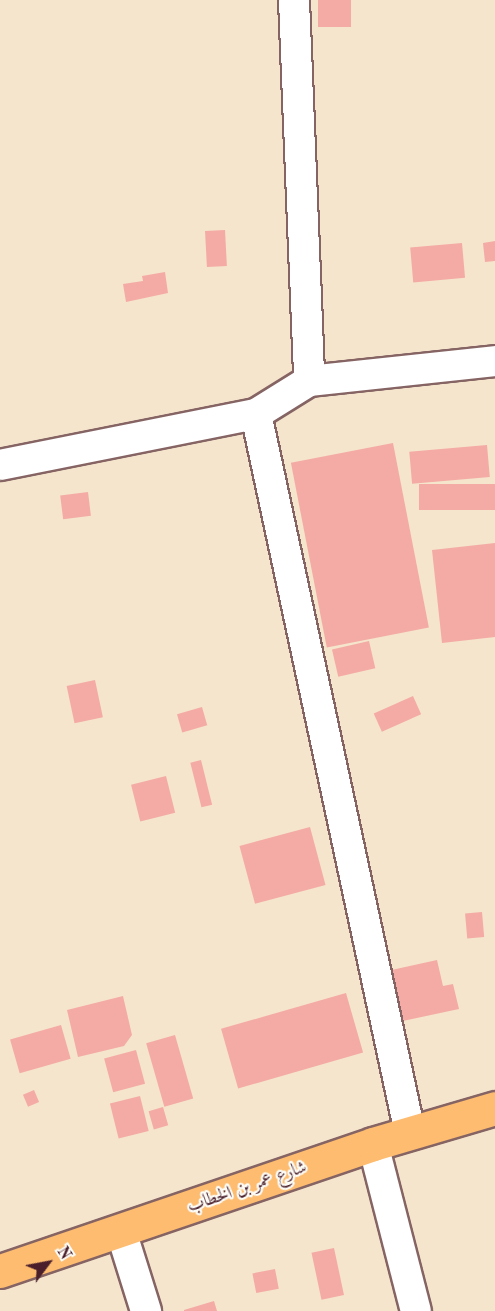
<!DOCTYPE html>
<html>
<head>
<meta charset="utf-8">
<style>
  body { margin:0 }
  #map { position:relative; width:495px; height:1311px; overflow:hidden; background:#f5e5cd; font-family:"Old Standard TT",Amiri,serif }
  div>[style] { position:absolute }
  .building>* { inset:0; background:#f4aba5; transform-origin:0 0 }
  .roads { filter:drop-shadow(2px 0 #866464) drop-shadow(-2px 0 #866464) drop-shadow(0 2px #866464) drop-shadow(0 -2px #866464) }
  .minor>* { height:30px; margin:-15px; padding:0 15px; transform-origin:15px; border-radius:15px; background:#fff }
  .major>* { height:33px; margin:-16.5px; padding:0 16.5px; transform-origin:16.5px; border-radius:16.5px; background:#fdbc6f }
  span { translate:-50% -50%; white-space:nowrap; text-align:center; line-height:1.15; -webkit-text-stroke:4.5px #fdfcf7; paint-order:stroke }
  .street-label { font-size:18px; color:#4a1f2b }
  .north { position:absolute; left:18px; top:1233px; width:60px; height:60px; -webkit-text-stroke:4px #fdfcf7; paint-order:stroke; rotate:58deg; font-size:16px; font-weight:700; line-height:24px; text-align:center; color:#4a1f2b }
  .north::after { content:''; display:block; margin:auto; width:21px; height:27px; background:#4a1f2b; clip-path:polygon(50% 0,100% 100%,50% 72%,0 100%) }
</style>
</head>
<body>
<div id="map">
  <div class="building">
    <div style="left:318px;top:0;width:33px;height:27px"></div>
    <div style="left:225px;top:230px;width:36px;height:20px;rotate:87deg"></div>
    <div style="clip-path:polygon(495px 241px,495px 261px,485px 262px,483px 243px)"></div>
    <div style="left:462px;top:243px;width:35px;height:52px;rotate:85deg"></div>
    <div style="clip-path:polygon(165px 272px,168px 293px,126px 302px,123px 284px,143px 281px,142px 276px)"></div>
    <div style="left:393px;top:443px;width:188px;height:104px;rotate:79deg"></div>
    <div style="left:487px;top:445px;width:32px;height:78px;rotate:85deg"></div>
    <div style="left:495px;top:484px;width:26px;height:76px;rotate:90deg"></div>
    <div style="left:88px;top:492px;width:24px;height:28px;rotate:83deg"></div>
    <div style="clip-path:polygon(495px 543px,495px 637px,442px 643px,432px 550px)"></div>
    <div style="left:369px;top:641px;width:28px;height:38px;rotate:77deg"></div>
    <div style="left:95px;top:680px;width:38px;height:29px;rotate:78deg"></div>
    <div style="left:413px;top:696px;width:20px;height:43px;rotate:66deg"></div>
    <div style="left:202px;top:707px;width:19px;height:26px;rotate:74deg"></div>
    <div style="left:201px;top:760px;width:46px;height:11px;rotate:76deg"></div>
    <div style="left:166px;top:776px;width:38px;height:36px;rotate:76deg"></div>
    <div style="left:310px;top:827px;width:60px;height:73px;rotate:75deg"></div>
    <div style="left:482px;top:912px;width:25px;height:17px;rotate:85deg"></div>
    <div style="clip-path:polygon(437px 960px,443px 986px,453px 984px,459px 1009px,398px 1022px,387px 971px)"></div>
    <div style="left:346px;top:993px;width:62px;height:130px;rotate:74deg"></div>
    <div style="clip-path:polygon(123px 996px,132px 1035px,124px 1046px,78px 1057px,67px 1010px)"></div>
    <div style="left:61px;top:1025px;width:35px;height:53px;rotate:74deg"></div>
    <div style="left:175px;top:1035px;width:66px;height:30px;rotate:74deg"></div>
    <div style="left:136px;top:1050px;width:35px;height:33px;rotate:75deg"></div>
    <div style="left:34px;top:1090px;width:13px;height:12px;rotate:67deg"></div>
    <div style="left:140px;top:1096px;width:36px;height:31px;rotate:76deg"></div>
    <div style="left:163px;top:1107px;width:19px;height:15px;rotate:74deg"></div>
    <div style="left:334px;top:1248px;width:48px;height:23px;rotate:78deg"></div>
    <div style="left:275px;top:1269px;width:20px;height:23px;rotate:79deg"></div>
    <div style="clip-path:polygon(214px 1301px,217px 1311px,184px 1311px,184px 1310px)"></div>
  </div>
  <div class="roads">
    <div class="minor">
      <div style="left:294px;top:0;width:381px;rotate:87.7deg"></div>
      <div style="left:256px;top:414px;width:735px;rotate:77.91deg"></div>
      <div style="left:0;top:465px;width:261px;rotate:-11.3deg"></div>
      <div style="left:256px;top:414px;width:62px;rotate:-31.9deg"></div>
      <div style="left:309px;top:381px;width:187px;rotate:-6.1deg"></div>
      <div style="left:373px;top:1144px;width:172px;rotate:75.6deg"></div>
      <div style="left:121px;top:1231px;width:84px;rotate:72.6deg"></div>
    </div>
    <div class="major">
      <div style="left:0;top:1271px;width:394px;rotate:-18.8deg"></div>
      <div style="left:373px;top:1144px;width:127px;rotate:-16.4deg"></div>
    </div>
  </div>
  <div class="street-label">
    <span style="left:247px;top:1187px;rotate:-19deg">شارع عمر بن الخطاب</span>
  </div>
  <div class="north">N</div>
</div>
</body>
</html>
